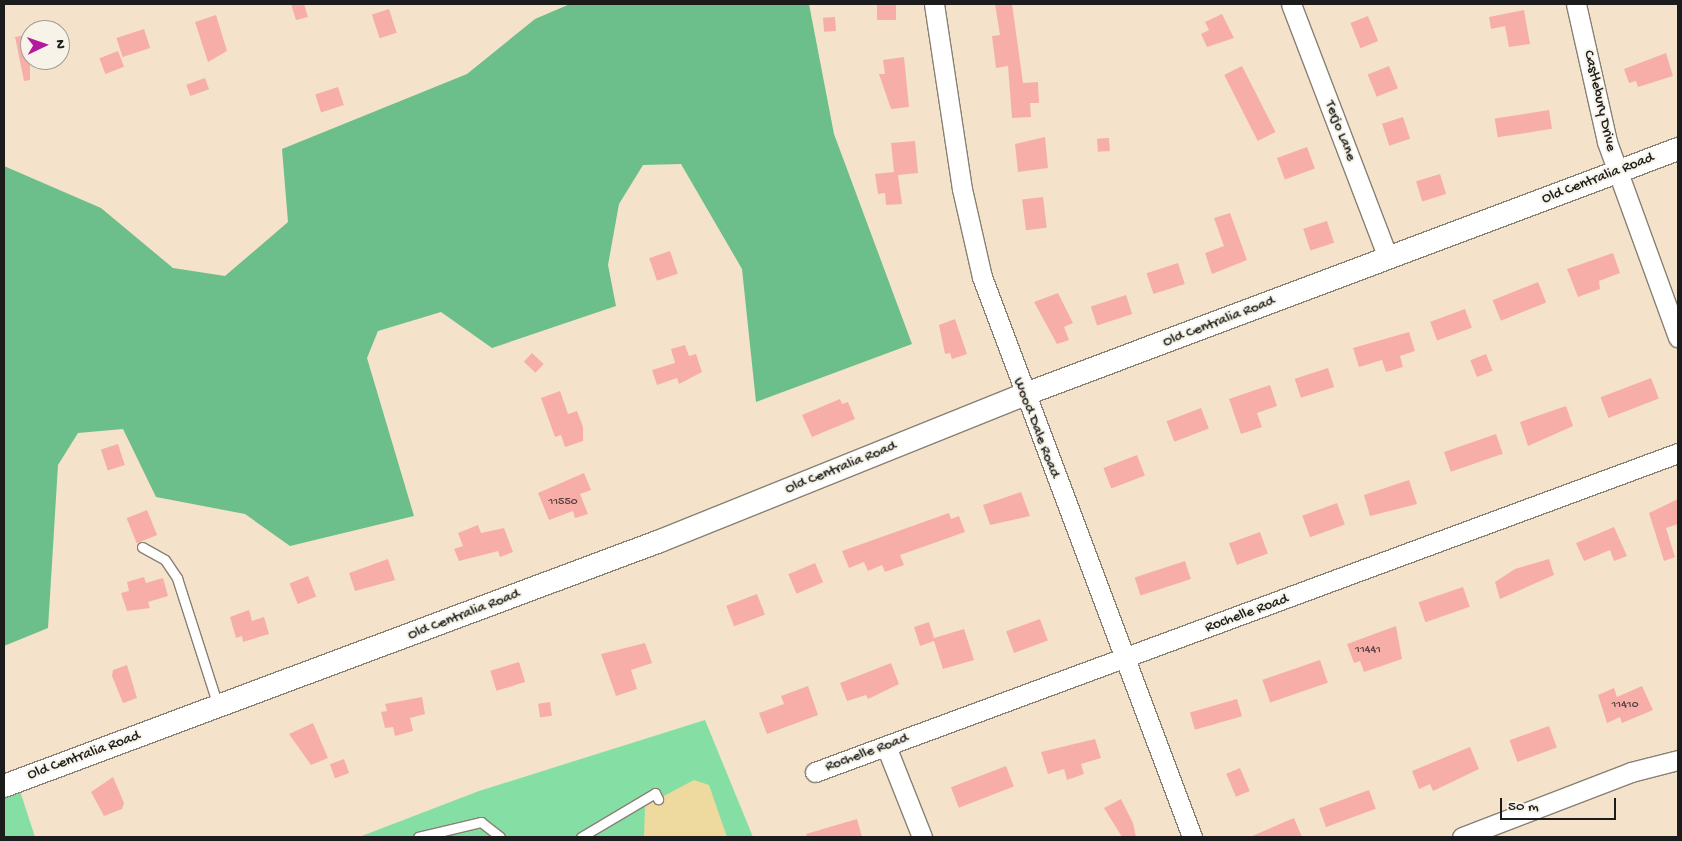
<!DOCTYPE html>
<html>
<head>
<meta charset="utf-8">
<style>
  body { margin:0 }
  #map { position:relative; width:1682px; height:841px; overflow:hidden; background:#f4e3ca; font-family:"Gochi Hand",sans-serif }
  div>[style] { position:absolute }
  .green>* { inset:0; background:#85dfa5 }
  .forest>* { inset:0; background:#6cbe8a }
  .sand>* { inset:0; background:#eeda9e }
  .building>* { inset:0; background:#f7aea9; transform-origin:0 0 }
  .roads { filter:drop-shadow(1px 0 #888073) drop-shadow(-1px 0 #888073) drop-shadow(0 1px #888073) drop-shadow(0 -1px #888073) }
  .service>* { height:9px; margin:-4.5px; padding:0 4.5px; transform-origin:4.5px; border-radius:4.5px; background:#fff }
  .minor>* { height:19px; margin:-9.5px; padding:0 9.5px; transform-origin:9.5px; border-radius:9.5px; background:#fff }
  .tertiary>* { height:22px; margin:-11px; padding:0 11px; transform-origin:11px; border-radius:11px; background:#fff }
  span { translate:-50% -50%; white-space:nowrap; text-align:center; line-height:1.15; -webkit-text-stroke:4px #f7f3e8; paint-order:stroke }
  .number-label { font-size:12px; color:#53403f }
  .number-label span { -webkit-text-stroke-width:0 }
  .street-label { font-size:15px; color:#1c1c1c }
  .frame { position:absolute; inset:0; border:5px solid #1c1c1c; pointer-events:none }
  .north { position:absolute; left:20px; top:20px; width:50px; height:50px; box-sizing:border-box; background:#f7f3e8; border:1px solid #9f9d96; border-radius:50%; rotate:87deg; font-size:14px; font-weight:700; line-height:20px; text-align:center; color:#1c1c1c }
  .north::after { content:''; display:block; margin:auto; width:18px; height:22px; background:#b5179e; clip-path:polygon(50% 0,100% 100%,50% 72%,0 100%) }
  .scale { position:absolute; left:1500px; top:798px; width:116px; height:22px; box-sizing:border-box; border:2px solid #1c1c1c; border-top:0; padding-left:6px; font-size:15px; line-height:18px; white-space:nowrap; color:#1c1c1c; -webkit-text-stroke:4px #f7f3e8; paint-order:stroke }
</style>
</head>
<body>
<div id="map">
  <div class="green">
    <div style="clip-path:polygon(705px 720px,753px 837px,359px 837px,479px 791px)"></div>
    <div style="clip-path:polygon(19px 788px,35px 837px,4px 837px,4px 794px)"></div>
  </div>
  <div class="forest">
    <div style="clip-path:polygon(570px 4px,809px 4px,834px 134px,912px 344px,756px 402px,742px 269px,681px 164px,643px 165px,619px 204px,608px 265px,616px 306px,492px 348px,441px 312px,378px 331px,367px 358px,414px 516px,290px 546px,245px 514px,156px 497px,123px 429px,78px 433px,58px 465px,48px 628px,4px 646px,4px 166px,101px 208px,173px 268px,225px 276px,288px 222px,282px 149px,467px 74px,535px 19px)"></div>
  </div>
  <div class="sand">
    <div style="clip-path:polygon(694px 780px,709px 785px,727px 837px,644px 837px,645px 806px)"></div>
  </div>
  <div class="building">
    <div style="clip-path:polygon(291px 4px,304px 4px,308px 17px,296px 20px)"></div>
    <div style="left:877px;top:4px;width:19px;height:16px"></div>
    <div style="clip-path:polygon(995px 4px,1012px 4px,1023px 83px,1038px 82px,1039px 103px,1030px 103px,1031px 117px,1012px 118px,1008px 66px,996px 68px,992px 36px,1000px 35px)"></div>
    <div style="left:389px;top:9px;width:25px;height:18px;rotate:72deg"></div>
    <div style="clip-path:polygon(1524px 10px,1530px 44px,1509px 47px,1505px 26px,1491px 29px,1489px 17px)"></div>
    <div style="clip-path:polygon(1222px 14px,1234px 38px,1207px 47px,1201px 34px,1209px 30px,1205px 22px)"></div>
    <div style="clip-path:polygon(216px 15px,227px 51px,208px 62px,195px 22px)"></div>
    <div style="left:1368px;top:16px;width:27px;height:19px;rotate:68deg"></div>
    <div style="left:835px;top:17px;width:14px;height:12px;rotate:86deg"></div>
    <div style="left:144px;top:29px;width:20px;height:29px;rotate:72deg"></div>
    <div style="clip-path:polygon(30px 34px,30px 80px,24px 81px,15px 37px)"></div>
    <div style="left:118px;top:51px;width:17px;height:20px;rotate:69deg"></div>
    <div style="clip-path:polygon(1666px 53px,1673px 76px,1638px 87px,1636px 81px,1629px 83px,1624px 69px)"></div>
    <div style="clip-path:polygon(904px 57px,909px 107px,891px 109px,879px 74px,885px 74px,883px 60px)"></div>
    <div style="left:1242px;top:66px;width:74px;height:20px;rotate:63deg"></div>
    <div style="left:1389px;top:66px;width:24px;height:23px;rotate:68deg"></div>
    <div style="left:205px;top:78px;width:12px;height:20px;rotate:70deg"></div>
    <div style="left:338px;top:87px;width:19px;height:24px;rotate:72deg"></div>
    <div style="left:1549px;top:110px;width:19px;height:55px;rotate:81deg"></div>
    <div style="left:1403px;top:117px;width:23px;height:22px;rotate:72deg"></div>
    <div style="clip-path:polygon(1045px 137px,1048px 168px,1018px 172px,1015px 144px)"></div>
    <div style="left:1109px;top:138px;width:13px;height:12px;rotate:86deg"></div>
    <div style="clip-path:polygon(915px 141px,918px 173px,898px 175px,902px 204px,886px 205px,885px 193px,878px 194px,875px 174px,894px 172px,891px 143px)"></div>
    <div style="left:1307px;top:147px;width:23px;height:32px;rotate:70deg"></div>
    <div style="left:1440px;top:174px;width:21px;height:25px;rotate:73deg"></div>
    <div style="left:1043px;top:197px;width:31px;height:21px;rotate:83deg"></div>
    <div style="clip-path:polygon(1230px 213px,1247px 260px,1212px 274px,1205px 253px,1224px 246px,1214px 218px)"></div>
    <div style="left:1327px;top:221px;width:23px;height:25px;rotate:72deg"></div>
    <div style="left:670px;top:251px;width:24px;height:22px;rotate:71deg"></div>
    <div style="clip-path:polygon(1613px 253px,1620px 273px,1599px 281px,1600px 289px,1578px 297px,1567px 269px)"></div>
    <div style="left:1178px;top:263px;width:22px;height:33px;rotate:72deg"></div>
    <div style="left:1538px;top:282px;width:22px;height:49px;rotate:68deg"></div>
    <div style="clip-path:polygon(1058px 293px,1073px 323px,1064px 327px,1069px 340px,1057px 344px,1034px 302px)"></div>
    <div style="left:1126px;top:295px;width:20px;height:37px;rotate:72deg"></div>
    <div style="left:1465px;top:309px;width:20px;height:37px;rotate:70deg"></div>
    <div style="clip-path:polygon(955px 319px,967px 354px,952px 359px,950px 353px,945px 354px,939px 325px)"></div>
    <div style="clip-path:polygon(1409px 332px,1415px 351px,1400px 356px,1403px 367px,1386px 372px,1382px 360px,1359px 367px,1353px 348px)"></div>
    <div style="clip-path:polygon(685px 345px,689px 356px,696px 354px,702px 372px,679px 384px,677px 378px,657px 385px,652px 370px,675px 363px,671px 349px)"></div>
    <div style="left:532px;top:353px;width:16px;height:12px;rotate:43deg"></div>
    <div style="left:1486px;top:354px;width:18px;height:17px;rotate:68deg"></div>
    <div style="left:1328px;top:368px;width:20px;height:35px;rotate:72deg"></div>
    <div style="left:1651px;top:378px;width:22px;height:54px;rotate:69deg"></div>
    <div style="clip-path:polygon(1270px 385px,1277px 406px,1257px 413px,1262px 427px,1241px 434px,1229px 399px)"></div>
    <div style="clip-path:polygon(560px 391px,568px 414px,577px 411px,583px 427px,583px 441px,565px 447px,561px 435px,555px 437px,541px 398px)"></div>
    <div style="clip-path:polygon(840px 399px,842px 404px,848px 402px,855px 419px,812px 437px,802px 415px)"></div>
    <div style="clip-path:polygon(1566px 406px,1573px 426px,1528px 446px,1520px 422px)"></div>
    <div style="left:1201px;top:408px;width:22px;height:37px;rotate:69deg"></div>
    <div style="left:1496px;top:434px;width:21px;height:55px;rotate:71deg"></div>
    <div style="left:118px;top:444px;width:22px;height:18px;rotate:72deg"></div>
    <div style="left:1137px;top:455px;width:22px;height:36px;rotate:69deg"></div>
    <div style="clip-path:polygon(584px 473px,591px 490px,580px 494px,588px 514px,575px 518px,573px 511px,549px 520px,538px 493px)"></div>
    <div style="clip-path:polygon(1409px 480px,1417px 504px,1370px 516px,1364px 495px)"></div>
    <div style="clip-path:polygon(1021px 492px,1030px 516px,990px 525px,983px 505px)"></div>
    <div style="clip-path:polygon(1678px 499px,1678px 524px,1666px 528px,1675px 557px,1664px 561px,1649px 513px)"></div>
    <div style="left:1337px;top:503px;width:23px;height:37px;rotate:70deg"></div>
    <div style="left:147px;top:510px;width:27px;height:22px;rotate:68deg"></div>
    <div style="clip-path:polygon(949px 513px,951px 519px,959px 516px,965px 532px,900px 555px,904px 565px,885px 572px,882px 565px,868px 571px,864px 562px,849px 568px,842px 551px)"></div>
    <div style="clip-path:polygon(478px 525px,481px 533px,504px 528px,513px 552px,500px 557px,498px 551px,459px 561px,454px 549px,463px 546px,458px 533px)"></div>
    <div style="clip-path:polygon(1614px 527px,1627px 556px,1614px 561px,1610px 550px,1584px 561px,1576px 543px)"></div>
    <div style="left:1260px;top:532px;width:23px;height:33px;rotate:70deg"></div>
    <div style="clip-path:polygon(388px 559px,395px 580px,355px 591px,349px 573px)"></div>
    <div style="clip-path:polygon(1549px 559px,1554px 575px,1500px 599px,1495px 582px,1515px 569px)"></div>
    <div style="left:1185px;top:561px;width:19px;height:53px;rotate:72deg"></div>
    <div style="left:815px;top:563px;width:21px;height:29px;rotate:67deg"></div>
    <div style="left:308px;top:576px;width:22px;height:20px;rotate:68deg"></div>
    <div style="clip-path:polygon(144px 577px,146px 583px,163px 578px,168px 596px,148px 602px,150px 608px,127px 611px,121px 593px,129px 591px,127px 582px)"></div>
    <div style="left:1463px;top:587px;width:21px;height:47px;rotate:71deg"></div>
    <div style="left:757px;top:594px;width:22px;height:33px;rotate:69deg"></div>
    <div style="clip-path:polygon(249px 610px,252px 621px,264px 617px,269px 634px,243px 642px,242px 636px,236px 638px,230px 617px)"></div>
    <div style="left:1040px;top:619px;width:23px;height:36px;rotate:70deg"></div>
    <div style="clip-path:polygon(929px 622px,934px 638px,964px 629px,974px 660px,943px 669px,934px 641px,920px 646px,914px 627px)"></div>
    <div style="clip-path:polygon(1396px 626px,1402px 659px,1364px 672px,1360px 661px,1354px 663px,1347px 644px)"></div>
    <div style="clip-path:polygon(645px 643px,652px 663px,631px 670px,637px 689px,616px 696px,601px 654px)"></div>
    <div style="left:1320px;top:660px;width:24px;height:61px;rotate:71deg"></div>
    <div style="left:519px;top:662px;width:21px;height:30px;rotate:73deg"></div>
    <div style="clip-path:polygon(891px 663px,899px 684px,868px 699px,866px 695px,847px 701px,840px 683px)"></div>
    <div style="clip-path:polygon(127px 665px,137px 698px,123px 703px,112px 676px,113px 670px)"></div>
    <div style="clip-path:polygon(808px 686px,818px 715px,767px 734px,759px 713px,784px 704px,781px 696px)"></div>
    <div style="clip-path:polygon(1642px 686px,1653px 710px,1622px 723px,1620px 717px,1607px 723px,1598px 695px,1614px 688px,1617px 697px)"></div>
    <div style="clip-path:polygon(422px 697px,425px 714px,410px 718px,413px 731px,395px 736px,393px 727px,385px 728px,381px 712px,387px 711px,385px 704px)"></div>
    <div style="left:1237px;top:699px;width:18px;height:49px;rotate:74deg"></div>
    <div style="left:550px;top:702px;width:14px;height:12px;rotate:82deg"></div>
    <div style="clip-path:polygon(313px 723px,328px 758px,311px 765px,289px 734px)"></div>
    <div style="left:1549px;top:726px;width:23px;height:42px;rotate:70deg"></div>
    <div style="clip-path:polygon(1095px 739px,1101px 758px,1081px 764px,1084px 774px,1067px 780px,1064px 769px,1048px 774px,1041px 752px)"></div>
    <div style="clip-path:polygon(1470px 747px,1479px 769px,1433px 791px,1430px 784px,1419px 789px,1412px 771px)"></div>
    <div style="left:344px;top:759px;width:15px;height:15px;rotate:70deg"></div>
    <div style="left:1006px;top:766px;width:22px;height:59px;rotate:69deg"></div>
    <div style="left:1240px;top:768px;width:25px;height:15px;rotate:67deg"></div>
    <div style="clip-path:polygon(113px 777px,124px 803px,122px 809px,104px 816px,91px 792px)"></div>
    <div style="left:1369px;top:790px;width:20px;height:53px;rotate:70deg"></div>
    <div style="clip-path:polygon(1121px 799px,1133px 823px,1136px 837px,1122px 837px,1104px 808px)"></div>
    <div style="clip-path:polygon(1294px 818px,1302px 837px,1250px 837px)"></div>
    <div style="clip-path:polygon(857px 819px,862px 837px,807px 837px,806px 834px)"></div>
  </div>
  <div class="roads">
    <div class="service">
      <div style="left:142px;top:547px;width:26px;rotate:29deg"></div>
      <div style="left:165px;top:560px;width:22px;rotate:56deg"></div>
      <div style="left:177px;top:578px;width:134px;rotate:72.2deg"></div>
      <div style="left:418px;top:837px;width:65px;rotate:-13.4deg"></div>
      <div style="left:481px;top:822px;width:24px;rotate:38deg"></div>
      <div style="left:581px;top:837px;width:86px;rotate:-30.7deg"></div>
      <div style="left:655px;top:793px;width:7px;rotate:63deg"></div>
    </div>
    <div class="minor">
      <div style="left:934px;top:4px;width:187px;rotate:81.4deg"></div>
      <div style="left:962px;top:189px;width:90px;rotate:77.2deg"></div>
      <div style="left:982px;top:277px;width:598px;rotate:69.44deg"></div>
      <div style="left:1291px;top:4px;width:272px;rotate:69.1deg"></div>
      <div style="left:1576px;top:4px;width:141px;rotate:77.3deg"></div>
      <div style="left:1607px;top:142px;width:208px;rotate:70deg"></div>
      <div style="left:886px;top:746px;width:98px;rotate:68.4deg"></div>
      <div style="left:815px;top:772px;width:920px;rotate:-20.29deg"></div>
      <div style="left:1462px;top:837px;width:181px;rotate:-21deg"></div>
      <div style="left:1631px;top:772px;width:49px;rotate:-14.3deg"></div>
    </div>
    <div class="tertiary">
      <div style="left:4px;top:786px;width:700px;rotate:-20.48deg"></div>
      <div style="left:660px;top:541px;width:391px;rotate:-21.9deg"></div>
      <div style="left:1023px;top:395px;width:700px;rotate:-20.58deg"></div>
    </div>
  </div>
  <div class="number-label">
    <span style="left:563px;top:503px">11550</span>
    <span style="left:1368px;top:651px">11441</span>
    <span style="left:1625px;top:706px">11410</span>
  </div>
  <div class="street-label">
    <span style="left:1599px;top:101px;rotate:77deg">Castlebury Drive</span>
    <span style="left:1340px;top:131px;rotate:69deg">Terjo Lane</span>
    <span style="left:1598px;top:179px;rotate:-21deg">Old Centralia Road</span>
    <span style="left:1219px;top:322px;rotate:-21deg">Old Centralia Road</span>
    <span style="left:1036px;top:428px;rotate:69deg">Wood Dale Road</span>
    <span style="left:841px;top:468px;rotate:-22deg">Old Centralia Road</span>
    <span style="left:1247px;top:614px;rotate:-20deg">Rochelle Road</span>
    <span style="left:464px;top:615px;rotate:-21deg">Old Centralia Road</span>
    <span style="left:867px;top:753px;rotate:-20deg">Rochelle Road</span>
    <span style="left:84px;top:756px;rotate:-20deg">Old Centralia Road</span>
  </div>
  <div class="frame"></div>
  <div class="north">N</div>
  <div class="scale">50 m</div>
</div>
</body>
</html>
